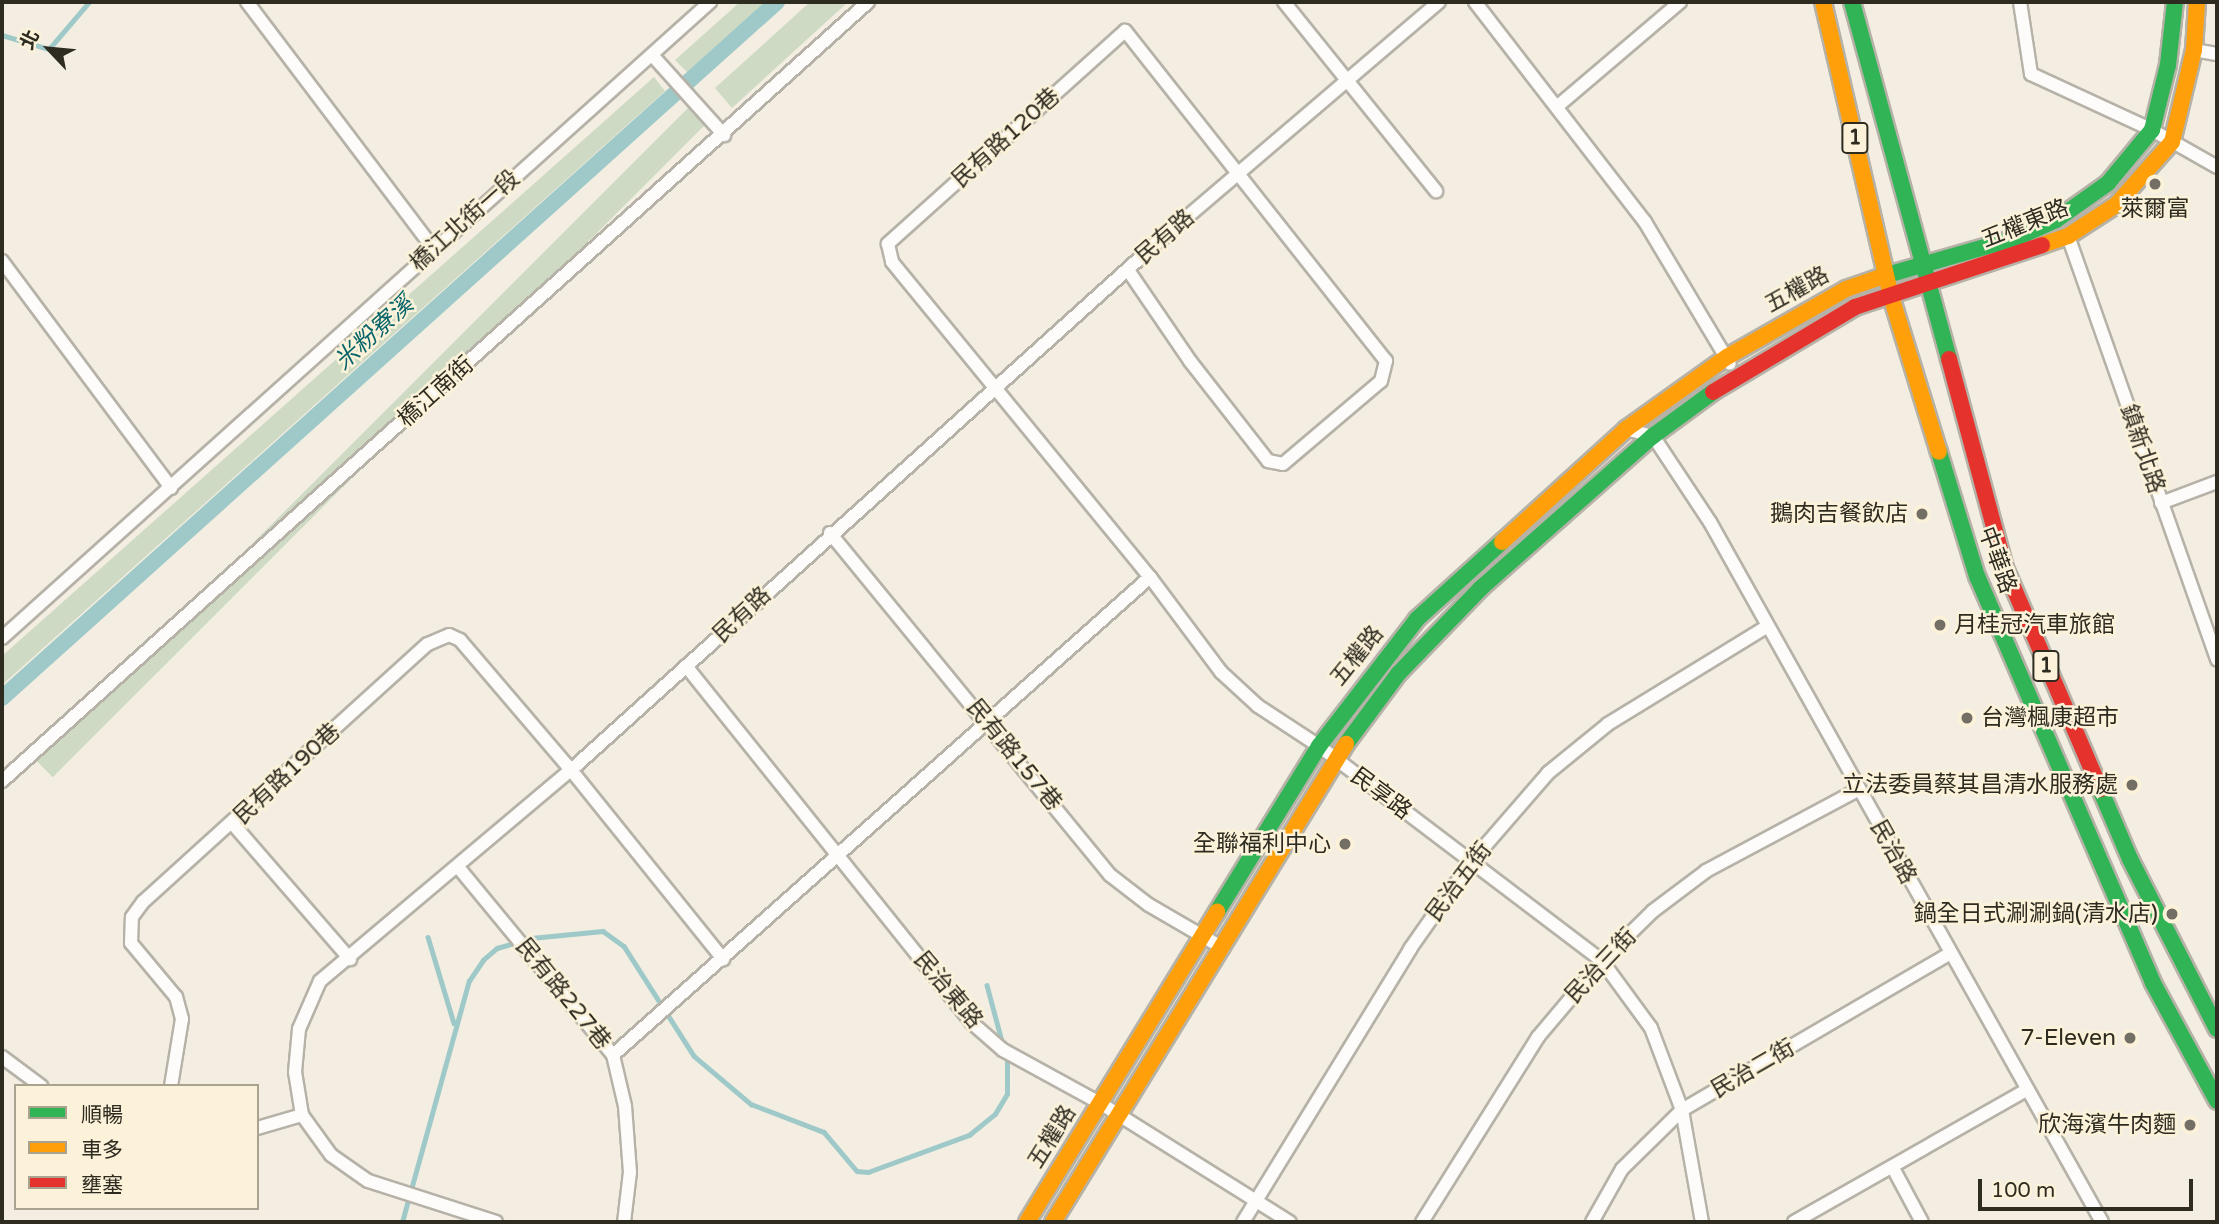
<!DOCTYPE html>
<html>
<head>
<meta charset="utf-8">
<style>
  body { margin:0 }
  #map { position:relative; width:2219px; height:1224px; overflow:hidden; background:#f3eee1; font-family:"Varela Round","Noto Sans TC",sans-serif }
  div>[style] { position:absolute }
  .green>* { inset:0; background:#cedac3; transform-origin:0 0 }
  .stream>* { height:4.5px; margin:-2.25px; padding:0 2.25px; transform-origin:2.25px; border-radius:2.25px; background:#9ec9c8 }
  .canal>* { height:16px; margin:-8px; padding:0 8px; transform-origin:8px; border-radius:8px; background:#9ec9c8 }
  .roads { filter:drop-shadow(2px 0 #b6b2a8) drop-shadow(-2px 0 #b6b2a8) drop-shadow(0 2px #b6b2a8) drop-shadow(0 -2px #b6b2a8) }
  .street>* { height:12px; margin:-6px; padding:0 6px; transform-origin:6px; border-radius:6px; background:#fdfcfa }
  .fast>* { height:16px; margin:-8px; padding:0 8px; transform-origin:8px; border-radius:8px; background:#30b455 }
  .slow>* { height:16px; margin:-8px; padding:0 8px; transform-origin:8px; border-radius:8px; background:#ff9f0a }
  .jam>* { height:16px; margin:-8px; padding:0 8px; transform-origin:8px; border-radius:8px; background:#e5322d }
  .dots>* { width:19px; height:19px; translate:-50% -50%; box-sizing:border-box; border:4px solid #fbf2d9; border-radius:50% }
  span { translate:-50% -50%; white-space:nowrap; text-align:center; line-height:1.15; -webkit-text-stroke:5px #fbf2d9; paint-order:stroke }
  .shield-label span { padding:2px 5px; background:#fbf2d9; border:2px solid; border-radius:5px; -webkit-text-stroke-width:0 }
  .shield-label { font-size:21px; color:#2e2b21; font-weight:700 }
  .street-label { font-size:23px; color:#2e2b21 }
  .poi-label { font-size:23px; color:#2e2b21 }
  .right { translate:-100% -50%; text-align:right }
  .left { translate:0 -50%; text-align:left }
  .water-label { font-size:24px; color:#07646a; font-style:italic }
  .frame { position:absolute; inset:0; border:4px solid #2e2b21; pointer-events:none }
  .legend { position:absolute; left:14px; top:1084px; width:245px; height:126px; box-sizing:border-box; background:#fbf2d9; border:2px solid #a9a28f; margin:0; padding:9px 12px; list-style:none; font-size:21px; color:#2e2b21 }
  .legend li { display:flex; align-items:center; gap:14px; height:35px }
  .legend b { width:35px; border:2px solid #a9a28f }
  .north { position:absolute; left:14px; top:14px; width:70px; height:70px; -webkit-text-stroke:5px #fbf2d9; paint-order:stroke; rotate:296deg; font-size:19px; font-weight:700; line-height:28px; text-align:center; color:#2e2b21 }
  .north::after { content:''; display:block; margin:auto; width:24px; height:32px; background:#2e2b21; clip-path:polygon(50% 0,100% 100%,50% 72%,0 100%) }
  .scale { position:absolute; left:1978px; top:1179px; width:215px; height:32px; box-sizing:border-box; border:4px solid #2e2b21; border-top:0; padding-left:9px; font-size:21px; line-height:24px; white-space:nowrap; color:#2e2b21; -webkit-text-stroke:5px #fbf2d9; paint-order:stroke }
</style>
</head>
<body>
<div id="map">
  <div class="green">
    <div style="clip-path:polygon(740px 2px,766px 2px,687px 72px,675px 60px)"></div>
    <div style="clip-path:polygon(810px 2px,848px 2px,732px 108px,715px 88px)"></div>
    <div style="clip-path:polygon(654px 77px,665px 91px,2px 685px,2px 656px)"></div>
    <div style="left:692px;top:104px;width:24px;height:928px;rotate:45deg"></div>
  </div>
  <div class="stream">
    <div style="left:2px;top:35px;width:49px;rotate:16.6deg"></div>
    <div style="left:49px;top:49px;width:62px;rotate:-49.6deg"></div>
    <div style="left:428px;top:937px;width:90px;rotate:73.2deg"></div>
    <div style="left:987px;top:985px;width:62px;rotate:75.1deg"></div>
    <div style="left:402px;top:1222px;width:250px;rotate:-74.5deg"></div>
    <div style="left:469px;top:981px;width:25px;rotate:-56deg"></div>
    <div style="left:483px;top:960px;width:18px;rotate:-41deg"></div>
    <div style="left:497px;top:948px;width:35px;rotate:-16deg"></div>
    <div style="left:531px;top:938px;width:72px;rotate:-5.6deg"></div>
    <div style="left:603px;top:931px;width:26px;rotate:36deg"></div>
    <div style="left:624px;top:946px;width:130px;rotate:57.5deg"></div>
    <div style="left:694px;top:1056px;width:75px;rotate:40.1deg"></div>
    <div style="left:751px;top:1104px;width:78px;rotate:21deg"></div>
    <div style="left:824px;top:1132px;width:51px;rotate:49.8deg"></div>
    <div style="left:857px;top:1171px;width:11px;rotate:5deg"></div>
    <div style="left:868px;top:1172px;width:108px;rotate:-20.1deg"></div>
    <div style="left:969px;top:1135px;width:33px;rotate:-39deg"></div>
    <div style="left:995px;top:1114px;width:23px;rotate:-59deg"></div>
    <div style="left:1007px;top:1094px;width:38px;rotate:-90deg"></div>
  </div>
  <div class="canal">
    <div style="left:2px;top:698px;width:1042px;rotate:-41.93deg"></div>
  </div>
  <div class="roads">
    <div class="street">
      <div style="left:247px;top:2px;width:310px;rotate:52.9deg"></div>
      <div style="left:1284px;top:2px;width:243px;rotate:51.2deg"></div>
      <div style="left:1475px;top:2px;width:278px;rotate:52.3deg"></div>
      <div style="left:1645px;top:222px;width:165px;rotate:59.1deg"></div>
      <div style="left:2020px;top:2px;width:73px;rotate:81.3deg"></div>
      <div style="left:2031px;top:74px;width:133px;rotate:24.8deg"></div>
      <div style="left:2152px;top:130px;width:75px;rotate:29.6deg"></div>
      <div style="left:2194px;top:50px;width:23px;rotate:10deg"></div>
      <div style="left:652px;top:55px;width:108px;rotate:48deg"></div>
      <div style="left:1559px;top:105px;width:159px;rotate:-40.4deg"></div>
      <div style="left:2068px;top:236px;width:449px;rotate:70.6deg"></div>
      <div style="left:2px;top:261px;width:283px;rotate:53.3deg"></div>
      <div style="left:1128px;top:270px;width:110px;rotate:55.7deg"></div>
      <div style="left:1190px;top:361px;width:127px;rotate:52deg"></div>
      <div style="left:1268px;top:461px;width:15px;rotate:11deg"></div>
      <div style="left:1283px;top:464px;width:128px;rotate:-40.3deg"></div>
      <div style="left:1381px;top:381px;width:21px;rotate:-76deg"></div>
      <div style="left:1386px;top:361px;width:421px;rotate:-128.3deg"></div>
      <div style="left:1125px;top:31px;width:319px;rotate:138.1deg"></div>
      <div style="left:888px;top:244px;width:18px;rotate:77deg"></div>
      <div style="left:892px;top:262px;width:407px;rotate:50.7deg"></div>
      <div style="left:1150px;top:577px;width:119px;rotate:53.2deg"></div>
      <div style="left:1221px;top:672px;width:50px;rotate:42.6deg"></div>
      <div style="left:1258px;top:706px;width:73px;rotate:33.3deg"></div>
      <div style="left:1319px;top:746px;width:355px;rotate:37.2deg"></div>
      <div style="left:1602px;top:961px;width:83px;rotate:53.8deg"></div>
      <div style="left:1651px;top:1028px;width:88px;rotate:69.3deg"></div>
      <div style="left:1682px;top:1110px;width:114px;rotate:79.9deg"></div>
      <div style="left:1626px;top:429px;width:28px;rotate:15deg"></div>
      <div style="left:1653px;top:436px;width:103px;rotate:56.5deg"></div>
      <div style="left:1710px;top:522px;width:802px;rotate:60.75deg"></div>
      <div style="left:2161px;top:503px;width:60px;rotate:-20.6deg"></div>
      <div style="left:830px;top:533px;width:442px;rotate:50.7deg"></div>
      <div style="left:1110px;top:875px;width:49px;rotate:37.6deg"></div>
      <div style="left:1149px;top:905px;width:86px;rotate:30.2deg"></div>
      <div style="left:2px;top:638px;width:952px;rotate:-41.93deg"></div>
      <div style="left:686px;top:666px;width:457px;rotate:51.3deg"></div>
      <div style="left:972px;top:1023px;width:41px;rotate:41.1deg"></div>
      <div style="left:1003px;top:1050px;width:111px;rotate:28.7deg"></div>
      <div style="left:1100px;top:1103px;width:224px;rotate:32.1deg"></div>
      <div style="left:2px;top:781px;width:1165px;rotate:-41.97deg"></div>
      <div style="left:233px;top:824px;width:179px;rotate:49.1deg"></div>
      <div style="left:458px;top:867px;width:244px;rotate:50.5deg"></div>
      <div style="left:613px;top:1055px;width:52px;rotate:76.8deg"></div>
      <div style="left:625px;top:1106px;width:66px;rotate:85.7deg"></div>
      <div style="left:630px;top:1172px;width:50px;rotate:96.8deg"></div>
      <div style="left:613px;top:1055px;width:719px;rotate:-41.67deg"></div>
      <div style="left:2px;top:1057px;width:49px;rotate:36.6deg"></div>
      <div style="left:171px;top:1086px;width:68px;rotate:-80.7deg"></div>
      <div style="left:182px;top:1019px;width:23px;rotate:-105deg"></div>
      <div style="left:176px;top:997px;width:70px;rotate:-129.8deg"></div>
      <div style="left:131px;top:943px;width:26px;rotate:-88deg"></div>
      <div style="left:132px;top:917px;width:19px;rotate:-54deg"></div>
      <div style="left:143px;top:902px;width:384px;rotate:-42.2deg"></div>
      <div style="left:428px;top:644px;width:23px;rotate:-23deg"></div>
      <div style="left:449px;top:635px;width:12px;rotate:24deg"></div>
      <div style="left:460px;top:640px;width:171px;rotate:49.5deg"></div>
      <div style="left:571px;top:770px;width:243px;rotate:51.2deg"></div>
      <div style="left:257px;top:1128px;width:47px;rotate:-16.1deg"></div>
      <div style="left:1893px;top:1168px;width:61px;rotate:61.8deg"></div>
      <div style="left:496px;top:1222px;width:134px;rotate:-162.2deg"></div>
      <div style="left:368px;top:1181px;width:45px;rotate:-144.9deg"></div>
      <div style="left:331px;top:1155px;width:49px;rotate:-125.9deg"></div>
      <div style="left:302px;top:1115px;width:44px;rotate:-99.2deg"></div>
      <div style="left:295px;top:1072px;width:43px;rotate:-84.7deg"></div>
      <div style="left:299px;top:1029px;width:52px;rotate:-66.4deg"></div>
      <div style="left:320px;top:981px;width:328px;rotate:-40.1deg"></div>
      <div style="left:571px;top:770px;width:791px;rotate:-41.98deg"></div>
      <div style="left:1159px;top:241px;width:368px;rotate:-40.5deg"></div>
      <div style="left:1243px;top:1222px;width:320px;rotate:-58.5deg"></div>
      <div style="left:1410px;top:949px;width:106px;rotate:-55deg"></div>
      <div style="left:1471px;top:862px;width:118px;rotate:-49.1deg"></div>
      <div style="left:1548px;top:773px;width:77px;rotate:-39.2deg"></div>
      <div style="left:1608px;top:724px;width:185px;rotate:-31.5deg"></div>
      <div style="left:1422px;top:1222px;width:218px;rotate:-57.9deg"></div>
      <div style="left:1538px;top:1037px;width:99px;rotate:-49.9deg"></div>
      <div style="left:1602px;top:961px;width:71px;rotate:-44.4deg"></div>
      <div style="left:1653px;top:911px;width:66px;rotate:-37deg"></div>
      <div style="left:1706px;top:871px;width:172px;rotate:-28.1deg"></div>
      <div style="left:1592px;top:1222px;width:61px;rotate:-60.5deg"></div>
      <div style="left:1622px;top:1169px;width:84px;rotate:-44.5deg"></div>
      <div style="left:1682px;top:1110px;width:309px;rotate:-30.3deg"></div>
      <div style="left:1794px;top:1222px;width:267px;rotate:-29.6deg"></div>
    </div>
    <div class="fast">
      <div style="left:1852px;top:2px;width:370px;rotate:74.8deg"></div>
      <div style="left:1880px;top:277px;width:141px;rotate:-16deg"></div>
      <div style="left:2016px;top:238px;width:44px;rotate:-24.2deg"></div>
      <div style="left:2056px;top:220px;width:64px;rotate:-35.4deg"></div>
      <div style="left:2108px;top:183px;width:69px;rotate:-50.3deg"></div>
      <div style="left:2152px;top:130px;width:67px;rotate:-76.2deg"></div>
      <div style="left:2168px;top:65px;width:63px;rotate:-83.7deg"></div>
      <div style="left:1939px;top:452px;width:130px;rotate:73deg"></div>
      <div style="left:1977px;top:576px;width:443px;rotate:66.6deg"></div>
      <div style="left:2153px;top:983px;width:134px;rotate:61.5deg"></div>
      <div style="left:1346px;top:744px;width:87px;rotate:-53.4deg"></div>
      <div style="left:1398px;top:674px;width:120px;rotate:-46deg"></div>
      <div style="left:1481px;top:588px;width:230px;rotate:-41.5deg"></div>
      <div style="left:1653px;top:436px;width:74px;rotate:-36.3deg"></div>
      <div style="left:2100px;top:789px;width:76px;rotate:66.8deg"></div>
      <div style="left:2130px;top:859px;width:191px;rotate:62.9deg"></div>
      <div style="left:1217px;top:912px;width:195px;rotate:-58.4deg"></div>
      <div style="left:1319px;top:746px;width:160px;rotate:-52.3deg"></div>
      <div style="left:1417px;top:619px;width:115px;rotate:-42.2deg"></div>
    </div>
    <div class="slow">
      <div style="left:1823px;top:2px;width:299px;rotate:77deg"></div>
      <div style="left:1890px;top:293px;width:166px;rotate:72.9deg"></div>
      <div style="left:2042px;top:245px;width:28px;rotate:-19deg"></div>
      <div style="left:2068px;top:236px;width:57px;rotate:-32.9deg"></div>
      <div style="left:2116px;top:205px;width:84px;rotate:-48.4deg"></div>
      <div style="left:2172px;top:142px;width:95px;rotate:-76.6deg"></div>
      <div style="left:2194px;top:50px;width:48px;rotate:-86.4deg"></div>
      <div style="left:1502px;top:542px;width:168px;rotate:-42.3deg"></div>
      <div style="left:1626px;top:429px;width:124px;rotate:-35.5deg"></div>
      <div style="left:1727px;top:357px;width:137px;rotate:-29.7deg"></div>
      <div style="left:1846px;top:289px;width:36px;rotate:-19deg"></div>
      <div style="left:1027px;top:1222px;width:364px;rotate:-58.5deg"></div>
      <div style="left:1053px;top:1222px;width:561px;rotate:-58.49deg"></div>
    </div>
    <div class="jam">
      <div style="left:1949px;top:359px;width:216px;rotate:75deg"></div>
      <div style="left:2005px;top:568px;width:241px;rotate:66.7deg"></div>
      <div style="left:1713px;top:392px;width:165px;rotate:-30.9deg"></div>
      <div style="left:1855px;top:307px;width:197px;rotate:-18.3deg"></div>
    </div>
  </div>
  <div class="dots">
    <div style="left:2155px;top:184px;background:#736f64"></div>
    <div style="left:1922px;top:514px;background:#736f64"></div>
    <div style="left:1940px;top:625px;background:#736f64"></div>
    <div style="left:1967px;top:718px;background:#736f64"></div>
    <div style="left:2132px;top:785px;background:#736f64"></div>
    <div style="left:1345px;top:844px;background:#736f64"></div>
    <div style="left:2172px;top:914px;background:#736f64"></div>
    <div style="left:2130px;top:1038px;background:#736f64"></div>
    <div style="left:2190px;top:1125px;background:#736f64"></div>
  </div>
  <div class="shield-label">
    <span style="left:1855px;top:138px">1</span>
    <span style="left:2046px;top:666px">1</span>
  </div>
  <div class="street-label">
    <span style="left:1006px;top:138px;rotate:-42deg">民有路120巷</span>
    <span style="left:465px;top:221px;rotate:-42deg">橋江北街一段</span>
    <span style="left:2025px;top:224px;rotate:-22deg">五權東路</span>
    <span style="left:1165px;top:237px;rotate:-41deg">民有路</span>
    <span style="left:1797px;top:290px;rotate:-29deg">五權路</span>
    <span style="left:436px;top:392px;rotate:-42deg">橋江南街</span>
    <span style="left:2142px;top:449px;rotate:71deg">鎮新北路</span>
    <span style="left:1997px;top:560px;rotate:70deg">中華路</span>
    <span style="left:742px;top:615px;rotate:-43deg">民有路</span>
    <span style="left:1357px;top:656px;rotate:-51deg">五權路</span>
    <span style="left:1014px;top:755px;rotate:51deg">民有路157巷</span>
    <span style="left:287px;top:774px;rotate:-43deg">民有路190巷</span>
    <span style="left:1381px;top:794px;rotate:37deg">民享路</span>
    <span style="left:1893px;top:852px;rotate:61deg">民治路</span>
    <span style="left:1459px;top:882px;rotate:-53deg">民治五街</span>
    <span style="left:1601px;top:966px;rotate:-47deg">民治三街</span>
    <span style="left:948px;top:990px;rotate:50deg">民治東路</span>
    <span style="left:563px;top:994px;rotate:51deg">民有路227巷</span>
    <span style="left:1753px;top:1069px;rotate:-30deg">民治二街</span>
    <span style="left:1052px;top:1137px;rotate:-58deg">五權路</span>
  </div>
  <div class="poi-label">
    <span style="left:2155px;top:209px">萊爾富</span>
    <span class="right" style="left:1908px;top:514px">鵝肉吉餐飲店</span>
    <span class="left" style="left:1954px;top:625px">月桂冠汽車旅館</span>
    <span class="left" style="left:1981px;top:718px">台灣楓康超市</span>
    <span class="right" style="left:2118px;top:785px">立法委員蔡其昌清水服務處</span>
    <span class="right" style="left:1331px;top:844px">全聯福利中心</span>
    <span class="right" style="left:2158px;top:914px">鍋全日式涮涮鍋(清水店)</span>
    <span class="right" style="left:2116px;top:1038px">7-Eleven</span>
    <span class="right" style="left:2176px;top:1125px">欣海濱牛肉麵</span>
  </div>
  <div class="water-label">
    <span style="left:374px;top:333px;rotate:-42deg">米粉寮溪</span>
  </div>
  <div class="frame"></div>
  <ul class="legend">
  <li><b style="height:9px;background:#30b455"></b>順暢</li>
  <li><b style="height:9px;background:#ff9f0a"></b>車多</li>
  <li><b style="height:9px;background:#e5322d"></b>壅塞</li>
  </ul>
  <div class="north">北</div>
  <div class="scale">100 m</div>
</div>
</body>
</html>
